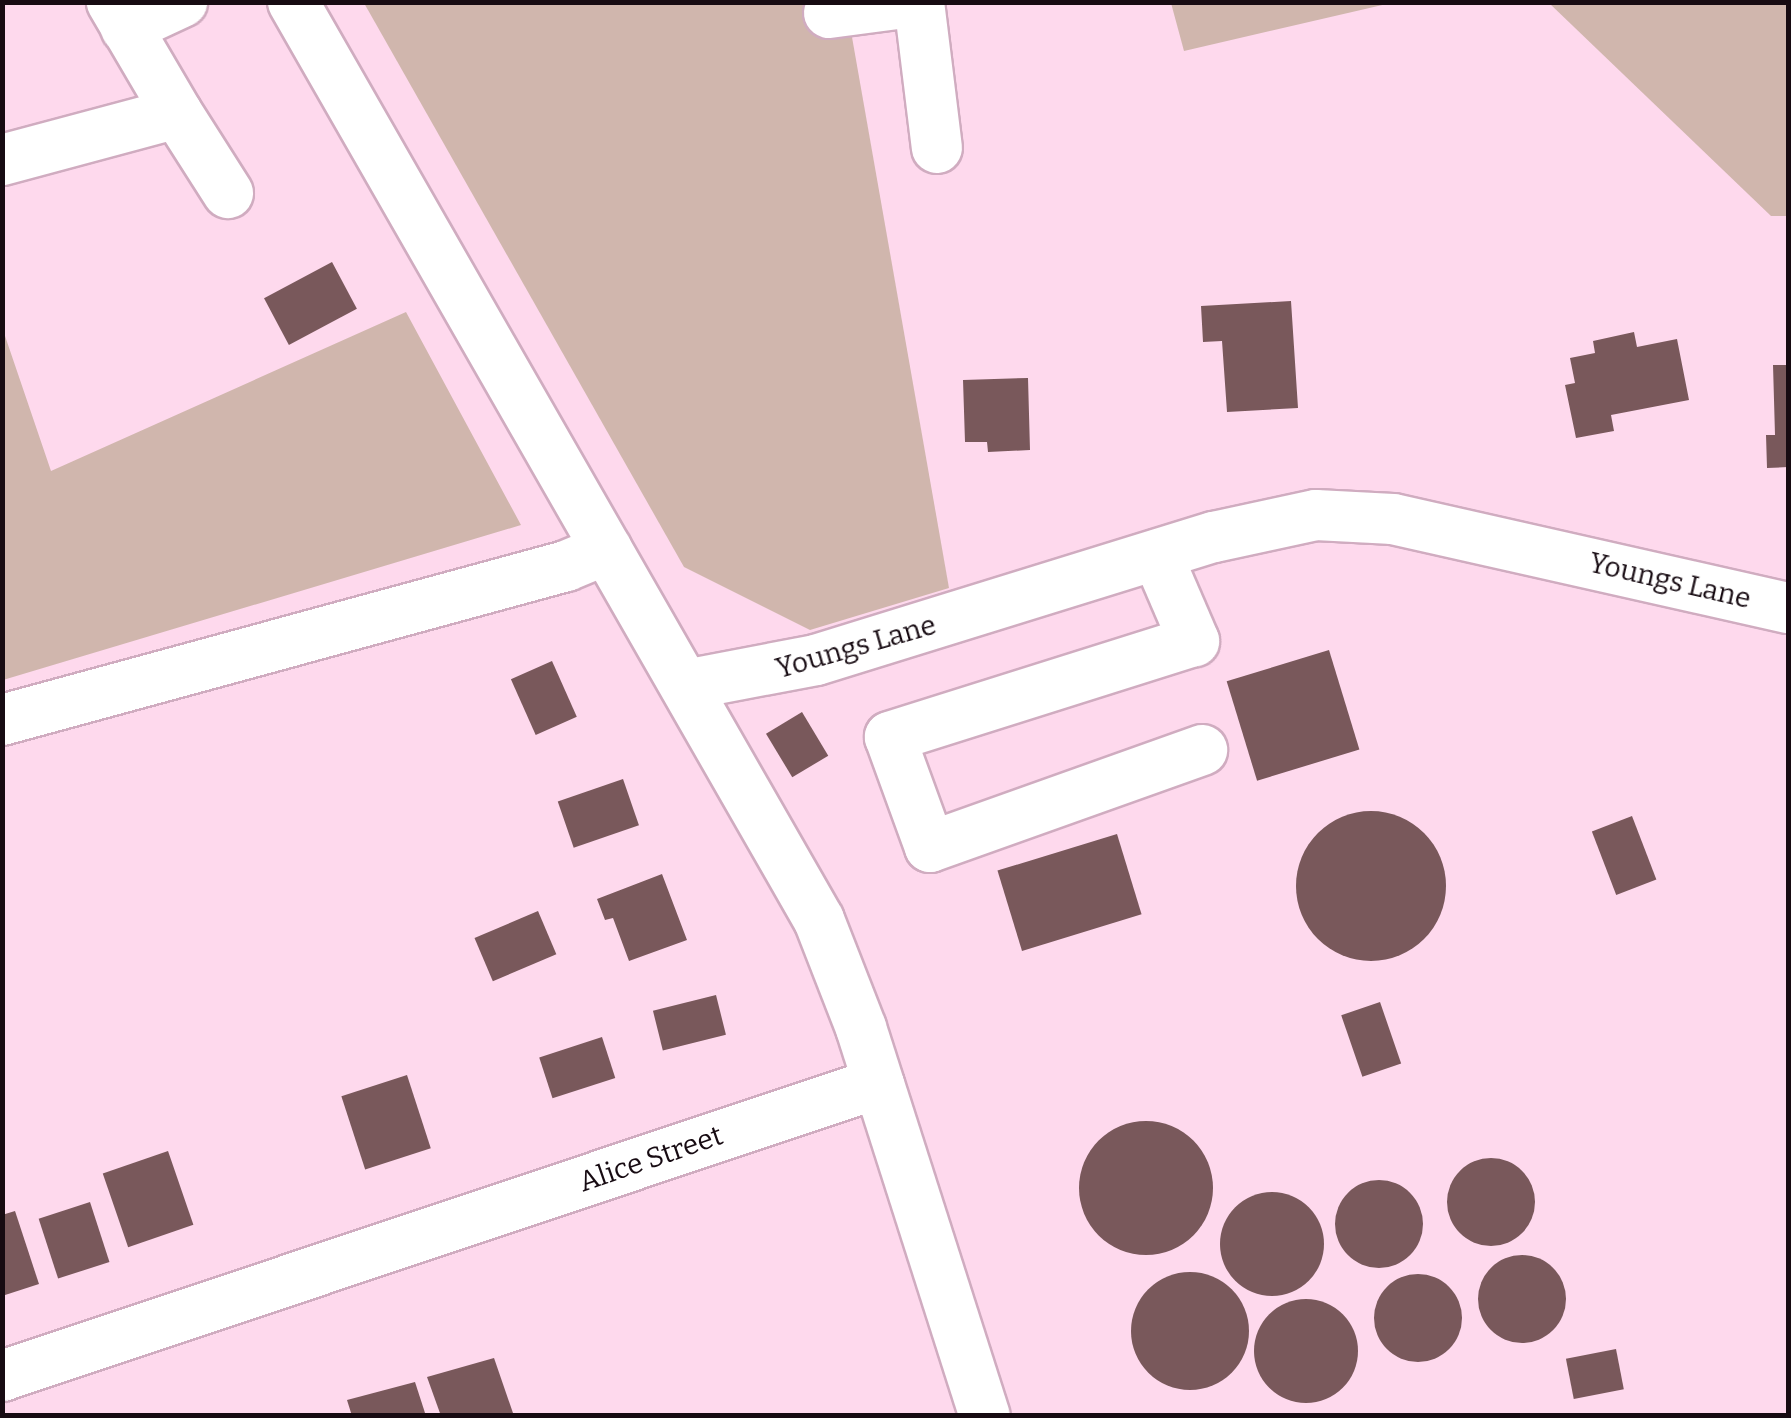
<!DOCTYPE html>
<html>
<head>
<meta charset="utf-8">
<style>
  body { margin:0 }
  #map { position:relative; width:1791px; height:1418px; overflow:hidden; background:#fed9ed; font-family:Bitter,serif }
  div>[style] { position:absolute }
  .green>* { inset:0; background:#d0b6ad }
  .building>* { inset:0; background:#79585b; transform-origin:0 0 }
  .round { border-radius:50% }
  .roads { filter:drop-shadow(2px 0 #d0acc0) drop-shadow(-2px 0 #d0acc0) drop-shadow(0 2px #d0acc0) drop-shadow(0 -2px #d0acc0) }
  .minor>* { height:50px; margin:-25px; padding:0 25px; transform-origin:25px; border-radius:25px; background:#fff }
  span { translate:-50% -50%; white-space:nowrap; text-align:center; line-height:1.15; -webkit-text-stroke:9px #fff; paint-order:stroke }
  .street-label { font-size:28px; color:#170b12 }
  .frame { position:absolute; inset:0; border:5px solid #170b12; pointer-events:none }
</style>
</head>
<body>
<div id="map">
  <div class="green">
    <div style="clip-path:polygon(364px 3px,846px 3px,949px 588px,810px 630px,684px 567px)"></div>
    <div style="clip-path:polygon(1171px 3px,1171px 2px,1391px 3px,1184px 51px)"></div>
    <div style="clip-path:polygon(1549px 3px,1788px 3px,1788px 216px,1771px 216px)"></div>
    <div style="clip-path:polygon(406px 312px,521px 525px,3px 680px,3px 330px,51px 471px)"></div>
  </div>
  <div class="building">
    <div style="left:332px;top:262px;width:53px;height:77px;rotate:62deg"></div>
    <div style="clip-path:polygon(1291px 301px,1298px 408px,1227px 412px,1222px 341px,1203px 342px,1201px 306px)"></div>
    <div style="clip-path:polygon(1634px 332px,1637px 347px,1677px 339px,1689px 400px,1611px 415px,1614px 431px,1576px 438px,1565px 385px,1575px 383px,1570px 358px,1595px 353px,1593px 341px)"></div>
    <div style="clip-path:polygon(1773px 365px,1788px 365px,1788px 467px,1767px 468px,1766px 435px,1775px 435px)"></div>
    <div style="clip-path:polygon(1028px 378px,1030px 450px,988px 452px,987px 442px,965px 442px,963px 380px)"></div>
    <div style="left:1329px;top:650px;width:104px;height:107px;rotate:73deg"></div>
    <div style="left:552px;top:661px;width:61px;height:45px;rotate:66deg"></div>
    <div style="left:802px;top:712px;width:51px;height:42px;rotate:59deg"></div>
    <div style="left:623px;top:779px;width:49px;height:69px;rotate:71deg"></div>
    <div class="round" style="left:1296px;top:811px;width:150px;height:150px"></div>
    <div style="left:1632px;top:816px;width:68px;height:43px;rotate:69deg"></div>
    <div style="left:1117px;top:834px;width:84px;height:125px;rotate:73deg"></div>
    <div style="clip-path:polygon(662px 874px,687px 940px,629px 961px,613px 918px,605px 920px,597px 899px)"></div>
    <div style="left:538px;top:911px;width:47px;height:69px;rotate:67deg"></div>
    <div style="left:716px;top:995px;width:41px;height:65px;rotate:76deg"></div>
    <div style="left:1380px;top:1002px;width:65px;height:41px;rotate:71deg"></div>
    <div style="left:602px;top:1037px;width:43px;height:66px;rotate:72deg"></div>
    <div style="left:407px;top:1075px;width:77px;height:69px;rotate:72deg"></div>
    <div class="round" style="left:1079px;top:1121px;width:134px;height:134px"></div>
    <div style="left:168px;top:1151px;width:78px;height:69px;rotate:71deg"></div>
    <div class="round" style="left:1447px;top:1158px;width:88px;height:88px"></div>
    <div class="round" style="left:1335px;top:1180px;width:88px;height:88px"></div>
    <div class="round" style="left:1220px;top:1192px;width:104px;height:104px"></div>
    <div style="left:90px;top:1202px;width:63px;height:54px;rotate:72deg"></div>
    <div style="clip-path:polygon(15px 1211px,39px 1284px,2px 1296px,2px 1215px)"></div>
    <div class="round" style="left:1478px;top:1255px;width:88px;height:88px"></div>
    <div class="round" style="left:1131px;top:1272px;width:118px;height:118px"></div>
    <div class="round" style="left:1374px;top:1274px;width:88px;height:88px"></div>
    <div class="round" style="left:1254px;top:1299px;width:104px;height:104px"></div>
    <div style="left:1616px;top:1349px;width:41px;height:51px;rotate:79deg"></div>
    <div style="clip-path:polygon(494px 1358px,514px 1416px,441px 1416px,427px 1377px)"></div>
    <div style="clip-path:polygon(415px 1382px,426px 1416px,352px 1416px,347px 1400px)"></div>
  </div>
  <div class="roads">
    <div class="minor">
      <div style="left:293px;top:2px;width:1058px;rotate:60.19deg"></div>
      <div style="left:819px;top:920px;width:116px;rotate:68.7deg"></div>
      <div style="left:861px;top:1028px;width:407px;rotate:72.3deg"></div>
      <div style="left:919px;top:2px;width:147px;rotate:83deg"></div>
      <div style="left:829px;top:13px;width:84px;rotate:-7.5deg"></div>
      <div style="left:126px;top:28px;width:62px;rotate:-24.9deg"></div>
      <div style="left:177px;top:113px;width:95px;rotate:57.5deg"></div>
      <div style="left:2px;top:160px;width:181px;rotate:-15deg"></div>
      <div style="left:177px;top:113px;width:129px;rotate:-120.4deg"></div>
      <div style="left:1157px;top:555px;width:94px;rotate:66.7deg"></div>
      <div style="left:1194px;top:641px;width:319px;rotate:162.5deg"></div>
      <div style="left:890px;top:737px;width:117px;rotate:70deg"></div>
      <div style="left:930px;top:847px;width:289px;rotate:-19.6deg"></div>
      <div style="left:685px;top:685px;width:133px;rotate:-10.8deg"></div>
      <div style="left:816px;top:660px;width:417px;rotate:-17.2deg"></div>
      <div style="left:1214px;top:537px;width:104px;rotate:-12.2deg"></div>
      <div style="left:1316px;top:515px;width:77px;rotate:3deg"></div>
      <div style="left:1393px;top:519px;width:405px;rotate:12.7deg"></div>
      <div style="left:2px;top:720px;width:585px;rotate:-15.27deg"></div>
      <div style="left:566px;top:566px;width:44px;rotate:-22.5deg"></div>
      <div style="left:2px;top:1376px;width:924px;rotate:-18.49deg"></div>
    </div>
  </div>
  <div class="street-label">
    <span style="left:1670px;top:581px;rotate:13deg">Youngs Lane</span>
    <span style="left:856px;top:647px;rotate:-16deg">Youngs Lane</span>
    <span style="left:651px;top:1159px;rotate:-19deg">Alice Street</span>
  </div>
  <div class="frame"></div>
</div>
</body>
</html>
